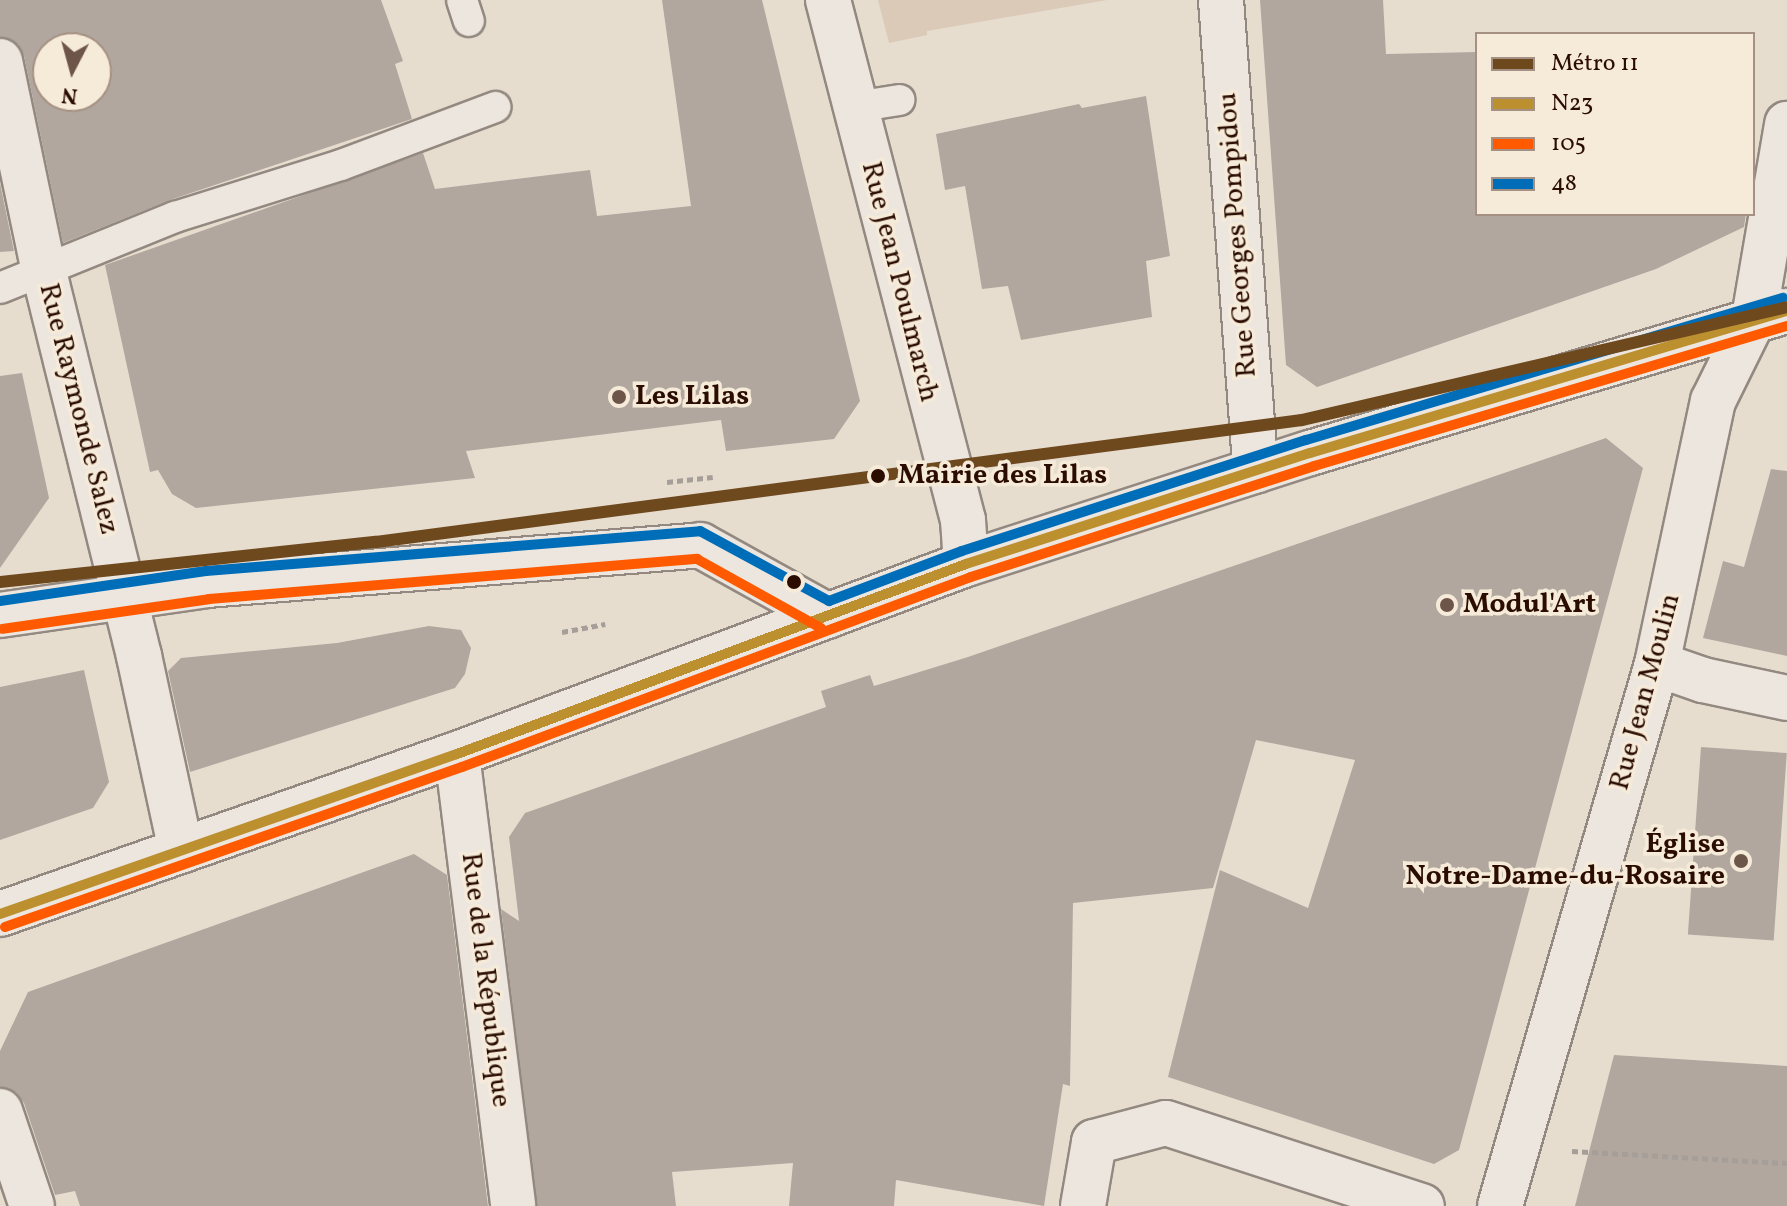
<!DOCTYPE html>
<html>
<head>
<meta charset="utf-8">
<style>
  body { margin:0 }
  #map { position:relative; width:1787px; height:1206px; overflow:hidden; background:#e7ddcf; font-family:Vollkorn,serif }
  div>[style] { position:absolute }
  .green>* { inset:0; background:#dacab7 }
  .building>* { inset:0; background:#b1a79e; transform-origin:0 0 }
  .path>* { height:5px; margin-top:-2.5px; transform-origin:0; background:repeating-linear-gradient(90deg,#a69e98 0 6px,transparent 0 10px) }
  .roads { filter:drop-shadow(2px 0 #938980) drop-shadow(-2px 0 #938980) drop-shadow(0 2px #938980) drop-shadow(0 -2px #938980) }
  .lane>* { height:30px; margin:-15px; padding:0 15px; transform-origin:15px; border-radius:15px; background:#ece6df }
  .street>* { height:44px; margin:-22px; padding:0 22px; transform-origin:22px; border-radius:22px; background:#ece6df }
  .secondary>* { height:44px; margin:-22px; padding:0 22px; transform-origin:22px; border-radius:22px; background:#ece6df }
  .bus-1>* { height:10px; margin:-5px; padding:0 5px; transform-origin:5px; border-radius:5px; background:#bc8f2f }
  .bus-2>* { height:10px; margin:-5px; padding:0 5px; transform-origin:5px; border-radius:5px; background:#ff5a00 }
  .bus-3>* { height:10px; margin:-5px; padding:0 5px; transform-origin:5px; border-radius:5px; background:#006db8 }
  .metro-1>* { height:12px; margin:-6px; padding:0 6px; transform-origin:6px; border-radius:6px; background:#6e491e }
  .dots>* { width:22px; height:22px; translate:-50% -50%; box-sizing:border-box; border:4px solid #f6ead9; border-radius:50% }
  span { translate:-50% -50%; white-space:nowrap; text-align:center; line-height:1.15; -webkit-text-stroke:7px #f6ead9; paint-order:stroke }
  .street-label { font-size:28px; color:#2b0c01 }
  .poi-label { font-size:28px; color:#2b0c01; font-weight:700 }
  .left { translate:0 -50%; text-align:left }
  .right { translate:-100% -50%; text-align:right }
  .stop-label { font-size:28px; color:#2b0c01; font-weight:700 }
  .legend { position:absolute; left:1475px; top:32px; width:280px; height:184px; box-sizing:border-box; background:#f6ead9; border:2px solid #a59183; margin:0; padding:10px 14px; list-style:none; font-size:24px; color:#2b0c01 }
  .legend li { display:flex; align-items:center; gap:16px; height:40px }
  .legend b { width:40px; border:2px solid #a59183 }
  .north { position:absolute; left:32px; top:32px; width:80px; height:80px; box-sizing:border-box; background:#f6ead9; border:2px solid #a59183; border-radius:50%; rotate:186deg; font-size:22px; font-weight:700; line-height:32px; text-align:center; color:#2b0c01 }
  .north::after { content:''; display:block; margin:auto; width:28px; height:36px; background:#6d5549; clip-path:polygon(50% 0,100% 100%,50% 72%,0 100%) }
</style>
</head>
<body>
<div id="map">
  <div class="green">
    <div style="clip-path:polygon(878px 0,1107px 0,927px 31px,927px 35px,889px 43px)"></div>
  </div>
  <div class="building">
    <div style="clip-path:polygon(evenodd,0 0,381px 0,403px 61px,395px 64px,412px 119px,170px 200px,63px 243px,24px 56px,18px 44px,0 37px,0 0,48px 48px,96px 48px,96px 96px,48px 96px,48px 48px)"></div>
    <div style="clip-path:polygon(662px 0,762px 0,860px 401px,834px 439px,726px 451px,721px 420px,466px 451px,475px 478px,196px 508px,172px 494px,158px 470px,150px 472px,105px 265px,423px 153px,435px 189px,590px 170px,597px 216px,691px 206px)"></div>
    <div style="clip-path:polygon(1260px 0,1383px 0,1386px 54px,1477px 52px,1477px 214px,1746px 214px,1744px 227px,1656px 269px,1317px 387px,1286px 365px)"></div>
    <div style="clip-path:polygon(1146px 96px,1170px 256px,1146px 261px,1152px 317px,1021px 340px,1008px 286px,982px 289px,965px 186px,945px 190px,936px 134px,1079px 104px,1082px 108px)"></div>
    <div style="clip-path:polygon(0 183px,14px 251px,0 252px)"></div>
    <div style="clip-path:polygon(22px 373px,49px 498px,0 568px,0 376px)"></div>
    <div style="clip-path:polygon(1606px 438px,1643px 468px,1459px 1150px,1434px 1164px,1168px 1077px,1220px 870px,1308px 908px,1355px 760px,1256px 740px,1213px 888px,1073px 903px,1070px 1086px,1063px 1084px,1044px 1206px,896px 1180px,894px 1206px,789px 1206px,793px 1163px,672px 1172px,676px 1206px,537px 1206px,501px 909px,519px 921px,509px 837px,525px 813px,826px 707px,821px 691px,870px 675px,874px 686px,968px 657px)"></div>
    <div style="clip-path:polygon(1771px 469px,1787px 471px,1787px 656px,1703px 638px,1723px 561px,1744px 567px)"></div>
    <div style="clip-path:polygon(429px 626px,461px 630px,471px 648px,465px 674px,455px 688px,190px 772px,168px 671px,181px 658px,337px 643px)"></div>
    <div style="clip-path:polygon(84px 670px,109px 782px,93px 808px,0 840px,0 687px)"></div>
    <div style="left:1701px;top:747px;width:86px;height:188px;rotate:4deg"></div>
    <div style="clip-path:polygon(414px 854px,447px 875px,488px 1206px,80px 1206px,75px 1191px,55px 1195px,24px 1103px,16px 1092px,0 1087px,0 1051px,28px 992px)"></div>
    <div style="clip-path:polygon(1614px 1055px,1787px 1066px,1787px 1206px,1575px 1206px)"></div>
  </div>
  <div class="path">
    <div style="left:667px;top:482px;width:46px;rotate:-6.2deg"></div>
    <div style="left:562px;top:632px;width:44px;rotate:-10.5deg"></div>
    <div style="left:1572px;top:1151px;width:215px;rotate:3.2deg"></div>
  </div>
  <div class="roads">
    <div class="lane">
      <div style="left:462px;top:0;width:22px;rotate:72deg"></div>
      <div style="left:855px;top:107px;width:45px;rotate:-9deg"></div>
      <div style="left:0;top:288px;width:189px;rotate:-22.1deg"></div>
      <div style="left:175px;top:217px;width:174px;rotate:-17.4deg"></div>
      <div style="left:341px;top:165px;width:165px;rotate:-20.6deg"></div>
    </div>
    <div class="street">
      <div style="left:828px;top:0;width:537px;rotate:75.45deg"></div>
      <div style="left:963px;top:520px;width:44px;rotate:86.1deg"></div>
      <div style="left:1221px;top:0;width:472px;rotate:85.8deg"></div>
      <div style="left:0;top:61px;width:216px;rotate:78.2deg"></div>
      <div style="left:44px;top:272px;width:396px;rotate:76.1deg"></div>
      <div style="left:139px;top:656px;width:199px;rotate:77.8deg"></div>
      <div style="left:1657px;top:664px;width:49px;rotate:19.2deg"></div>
      <div style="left:1703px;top:680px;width:86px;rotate:12.1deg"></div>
      <div style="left:457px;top:754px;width:455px;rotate:82.9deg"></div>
      <div style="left:0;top:1111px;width:100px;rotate:71.4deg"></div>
      <div style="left:1083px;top:1206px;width:65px;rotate:-80.2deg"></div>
      <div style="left:1094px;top:1142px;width:74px;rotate:-14.8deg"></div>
      <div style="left:1166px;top:1123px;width:269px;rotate:18deg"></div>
      <div style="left:1500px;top:1206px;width:564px;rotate:-73.85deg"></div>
      <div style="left:1657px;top:664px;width:269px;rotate:-78deg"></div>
      <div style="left:1713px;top:401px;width:93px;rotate:-63.7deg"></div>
      <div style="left:1754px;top:318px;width:197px;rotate:-80.3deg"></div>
    </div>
    <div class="secondary">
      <div style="left:0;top:615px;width:209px;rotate:-8.2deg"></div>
      <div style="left:207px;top:585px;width:495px;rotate:-4.6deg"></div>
      <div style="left:700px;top:545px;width:146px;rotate:29deg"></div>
      <div style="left:0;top:914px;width:484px;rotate:-19.3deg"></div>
      <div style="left:457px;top:754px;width:543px;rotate:-20.47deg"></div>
      <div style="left:966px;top:564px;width:361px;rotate:-17.9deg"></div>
      <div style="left:1310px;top:453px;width:498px;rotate:-16.6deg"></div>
    </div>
  </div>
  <div class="bus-1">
    <div style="left:0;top:914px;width:484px;rotate:-19.3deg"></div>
    <div style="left:457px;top:754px;width:543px;rotate:-20.47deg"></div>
    <div style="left:966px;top:564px;width:361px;rotate:-17.9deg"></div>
    <div style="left:1310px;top:453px;width:498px;rotate:-16.6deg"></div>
  </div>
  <div class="bus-2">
    <div style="left:2px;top:629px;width:209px;rotate:-8.2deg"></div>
    <div style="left:209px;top:599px;width:490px;rotate:-4.7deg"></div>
    <div style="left:697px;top:559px;width:142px;rotate:29.1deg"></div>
    <div style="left:5px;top:927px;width:484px;rotate:-19.3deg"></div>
    <div style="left:462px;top:767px;width:543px;rotate:-20.47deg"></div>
    <div style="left:971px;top:577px;width:361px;rotate:-17.9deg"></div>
    <div style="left:1314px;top:466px;width:493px;rotate:-16.5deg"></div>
  </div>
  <div class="bus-3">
    <div style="left:0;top:601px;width:208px;rotate:-8.3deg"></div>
    <div style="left:206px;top:571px;width:496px;rotate:-4.6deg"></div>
    <div style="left:700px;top:531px;width:147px;rotate:28.5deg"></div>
    <div style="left:829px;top:601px;width:142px;rotate:-20.6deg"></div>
    <div style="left:962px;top:551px;width:361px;rotate:-17.9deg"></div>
    <div style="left:1306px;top:440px;width:498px;rotate:-16.6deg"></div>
  </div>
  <div class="metro-1">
    <div style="left:0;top:582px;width:378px;rotate:-6.1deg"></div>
    <div style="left:376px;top:542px;width:934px;rotate:-7.51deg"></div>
    <div style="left:1302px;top:420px;width:498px;rotate:-13.1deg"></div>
  </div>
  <div class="dots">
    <div style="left:619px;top:397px;background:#6d5549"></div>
    <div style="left:878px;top:476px;background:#2b0c01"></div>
    <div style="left:794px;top:582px;background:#2b0c01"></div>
    <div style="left:1447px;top:605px;background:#6d5549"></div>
    <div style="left:1741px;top:861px;background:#6d5549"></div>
  </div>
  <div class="street-label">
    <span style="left:1238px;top:235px;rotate:-94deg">Rue Georges Pompidou</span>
    <span style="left:899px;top:282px;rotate:76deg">Rue Jean Poulmarch</span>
    <span style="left:78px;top:409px;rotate:76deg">Rue Raymonde Salez</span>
    <span style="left:1646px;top:692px;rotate:-75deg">Rue Jean Moulin</span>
    <span style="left:485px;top:980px;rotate:83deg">Rue de la République</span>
  </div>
  <div class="poi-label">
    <span class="left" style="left:635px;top:397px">Les Lilas</span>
    <span class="left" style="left:1463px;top:605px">Modul'Art</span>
    <span class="right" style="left:1725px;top:861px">Église<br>Notre-Dame-du-Rosaire</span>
  </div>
  <div class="stop-label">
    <span class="left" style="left:898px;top:476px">Mairie des Lilas</span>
  </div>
  <ul class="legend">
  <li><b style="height:10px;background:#6e491e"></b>Métro 11</li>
  <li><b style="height:10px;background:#bc8f2f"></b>N23</li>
  <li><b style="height:10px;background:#ff5a00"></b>105</li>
  <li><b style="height:10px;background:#006db8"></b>48</li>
  </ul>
  <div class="north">N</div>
</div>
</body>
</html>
